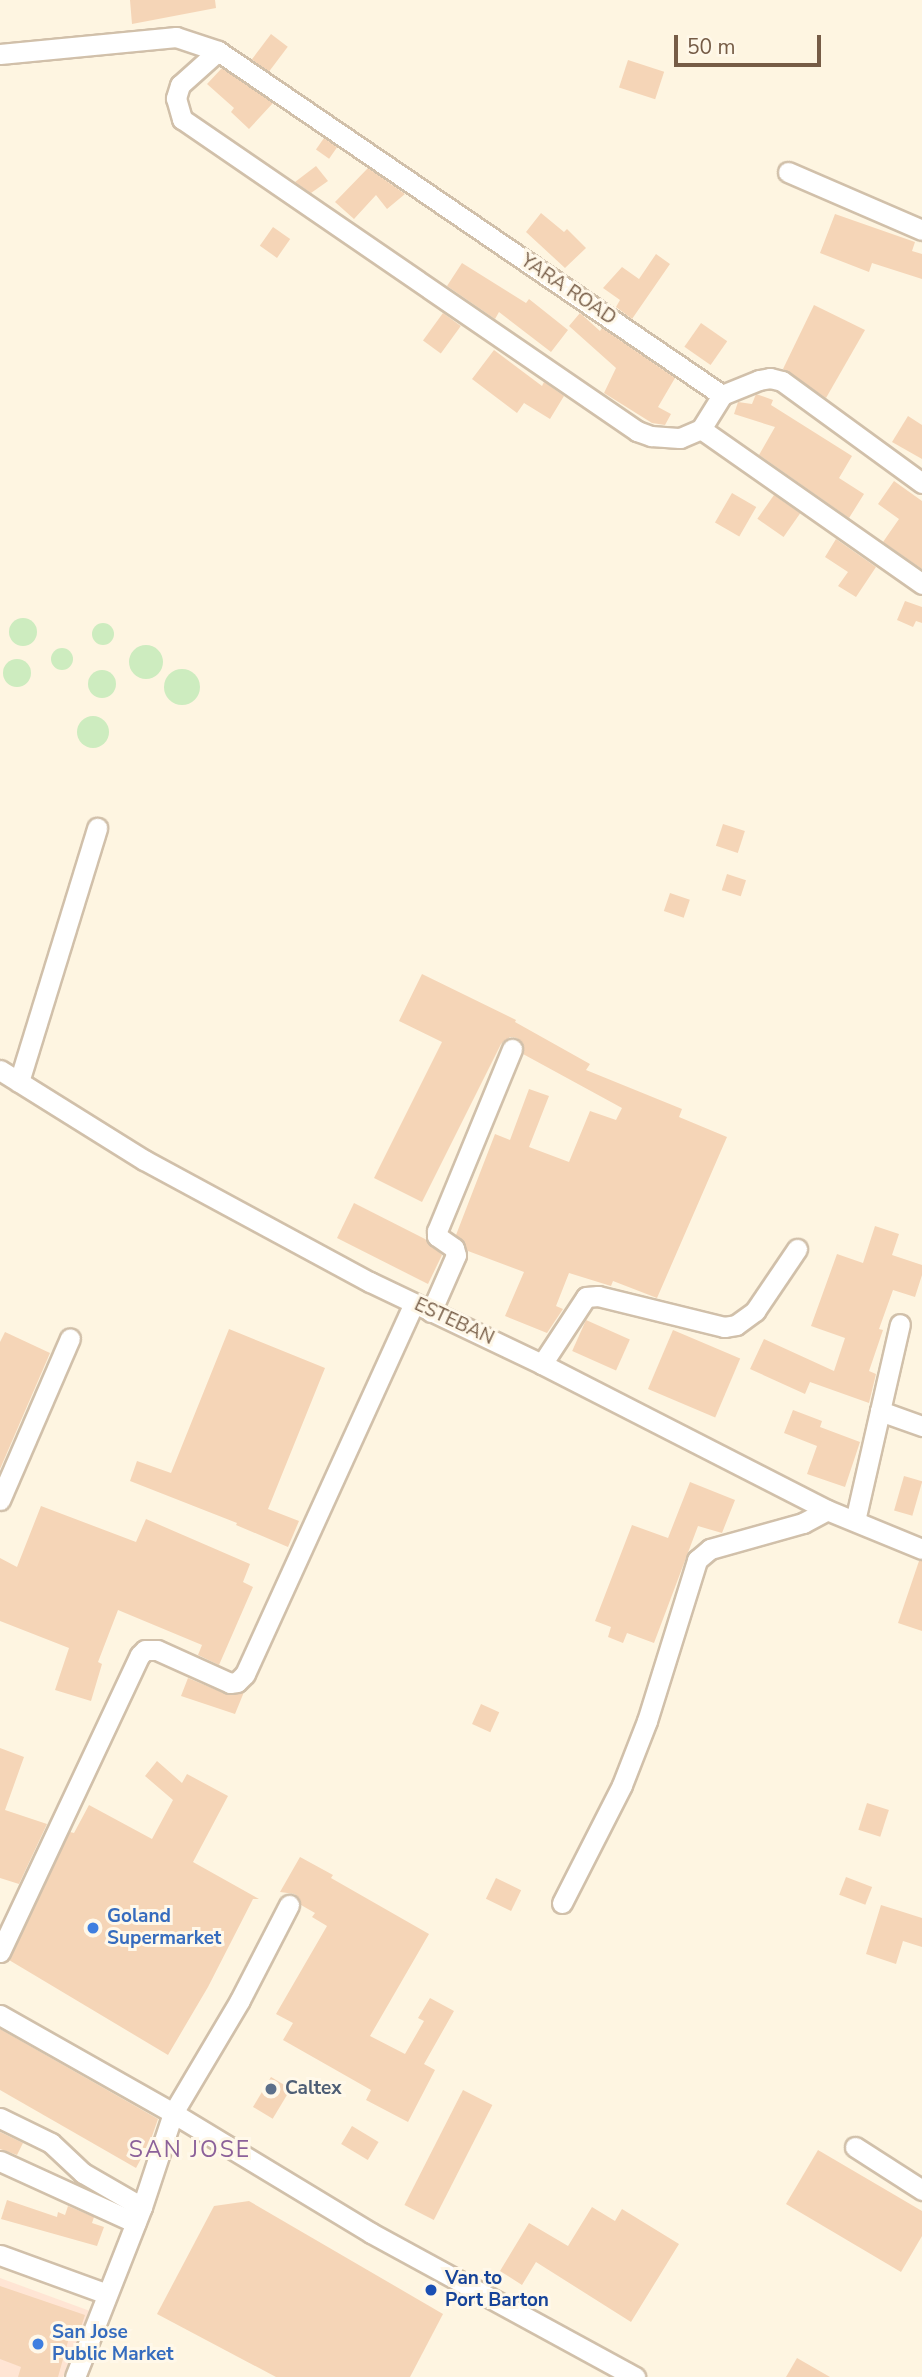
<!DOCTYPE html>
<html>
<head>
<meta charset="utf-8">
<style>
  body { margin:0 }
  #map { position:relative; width:922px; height:2377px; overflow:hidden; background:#fef5e1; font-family:"Nunito Sans",sans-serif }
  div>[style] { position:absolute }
  .commercial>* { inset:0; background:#ffe5d4 }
  .green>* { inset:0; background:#cdecbf }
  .round { border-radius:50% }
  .building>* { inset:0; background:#f5d5b7; transform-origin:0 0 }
  .roads { filter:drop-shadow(2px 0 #d1c0aa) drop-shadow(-2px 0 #d1c0aa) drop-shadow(0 2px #d1c0aa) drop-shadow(0 -2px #d1c0aa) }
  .minor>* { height:19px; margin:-9.5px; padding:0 9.5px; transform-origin:9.5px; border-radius:9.5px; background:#fff }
  .dots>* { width:19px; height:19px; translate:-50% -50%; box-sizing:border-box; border:4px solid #fff8e9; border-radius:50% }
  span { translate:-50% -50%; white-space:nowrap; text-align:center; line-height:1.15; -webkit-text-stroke:6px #fff8e9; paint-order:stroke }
  .street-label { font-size:19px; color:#765c46 }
  .shop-label { font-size:19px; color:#366cbe; font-weight:700 }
  .left { translate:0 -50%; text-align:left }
  .service-label { font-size:19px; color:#4e5e75; font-weight:700 }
  .transit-label { font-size:19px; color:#164399; font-weight:700 }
  .quarter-label { font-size:23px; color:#8c619a; letter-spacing:2px }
  .scale { position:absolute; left:674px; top:35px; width:147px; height:32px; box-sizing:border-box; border:4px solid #765c46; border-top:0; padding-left:9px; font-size:21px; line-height:24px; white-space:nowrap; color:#765c46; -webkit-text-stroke:5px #fff8e9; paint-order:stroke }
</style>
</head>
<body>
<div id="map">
  <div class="commercial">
    <div style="clip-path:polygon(0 2278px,90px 2311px,63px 2377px,0 2377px)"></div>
  </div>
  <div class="green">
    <div class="round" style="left:9px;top:618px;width:28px;height:28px"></div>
    <div class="round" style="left:92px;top:623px;width:22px;height:22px"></div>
    <div class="round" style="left:129px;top:645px;width:34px;height:34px"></div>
    <div class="round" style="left:51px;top:648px;width:22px;height:22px"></div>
    <div class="round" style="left:3px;top:659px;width:28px;height:28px"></div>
    <div class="round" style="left:164px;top:669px;width:36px;height:36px"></div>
    <div class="round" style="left:88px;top:670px;width:28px;height:28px"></div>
    <div class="round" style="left:77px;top:716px;width:32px;height:32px"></div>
  </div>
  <div class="building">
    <div style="clip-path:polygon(130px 0,215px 0,216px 8px,132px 24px)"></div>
    <div style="left:271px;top:34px;width:21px;height:32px;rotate:37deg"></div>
    <div style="left:628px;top:60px;width:38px;height:29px;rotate:18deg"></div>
    <div style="clip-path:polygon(222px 68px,273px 103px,249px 129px,231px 112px,234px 108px,207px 84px)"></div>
    <div style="left:324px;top:138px;width:16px;height:14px;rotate:35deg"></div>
    <div style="clip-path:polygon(316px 166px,328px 181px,311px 193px,295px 182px)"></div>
    <div style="clip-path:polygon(368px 168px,405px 194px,387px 209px,376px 195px,354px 219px,335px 202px)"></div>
    <div style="clip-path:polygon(541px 213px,564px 232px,567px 229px,586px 248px,565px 268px,526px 232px)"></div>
    <div style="clip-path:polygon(835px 214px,915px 242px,912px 251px,922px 254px,922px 279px,872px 263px,869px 272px,820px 253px)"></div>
    <div style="left:273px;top:227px;width:21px;height:23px;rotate:35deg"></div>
    <div style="clip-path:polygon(656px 254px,670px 264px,632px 319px,616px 307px,620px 300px,603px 288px,622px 267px,639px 279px)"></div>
    <div style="clip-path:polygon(462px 263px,526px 303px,529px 299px,568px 330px,551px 352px,499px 312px,495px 319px,447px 286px)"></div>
    <div style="clip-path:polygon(814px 305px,865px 330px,826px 398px,783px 369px)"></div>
    <div style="left:443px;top:313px;width:22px;height:34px;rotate:36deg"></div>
    <div style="clip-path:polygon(580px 313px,600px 331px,602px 328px,675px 378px,658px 407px,671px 414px,665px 425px,652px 423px,604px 393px,616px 368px,569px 326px)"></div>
    <div style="left:701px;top:323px;width:32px;height:29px;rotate:35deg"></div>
    <div style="clip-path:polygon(494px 350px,542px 386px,544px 382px,564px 396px,550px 419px,524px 403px,517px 413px,472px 379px)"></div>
    <div style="clip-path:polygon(756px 394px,773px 400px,771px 405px,852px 456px,839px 478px,864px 494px,849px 518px,759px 455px,775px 427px,734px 414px,738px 402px,752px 404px)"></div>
    <div style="clip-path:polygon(908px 416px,922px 425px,922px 459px,892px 442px)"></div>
    <div style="clip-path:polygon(894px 481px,922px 501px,922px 569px,883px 542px,899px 519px,878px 504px)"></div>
    <div style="left:732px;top:493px;width:28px;height:34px;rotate:30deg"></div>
    <div style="left:774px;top:495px;width:32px;height:29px;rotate:35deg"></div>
    <div style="clip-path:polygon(836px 539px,876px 567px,856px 597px,838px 586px,848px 572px,825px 557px)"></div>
    <div style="clip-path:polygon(905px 601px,922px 607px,922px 623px,916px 621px,913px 627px,897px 620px)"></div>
    <div style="left:723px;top:824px;width:23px;height:23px;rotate:18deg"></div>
    <div style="left:727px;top:874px;width:20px;height:17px;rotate:18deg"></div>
    <div style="left:670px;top:893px;width:21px;height:19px;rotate:19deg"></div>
    <div style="clip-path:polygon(422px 974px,516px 1020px,515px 1022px,590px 1064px,586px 1070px,682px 1109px,679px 1117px,727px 1137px,657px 1298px,613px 1281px,611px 1286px,569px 1273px,556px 1306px,563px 1309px,547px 1333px,505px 1316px,524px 1272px,468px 1251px,456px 1235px,495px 1134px,510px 1140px,529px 1089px,549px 1096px,529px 1147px,569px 1162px,590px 1111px,616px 1120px,622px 1108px,523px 1054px,524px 1047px,517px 1038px,510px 1037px,501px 1044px,422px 1202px,374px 1178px,442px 1042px,399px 1021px)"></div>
    <div style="clip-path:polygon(354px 1203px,425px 1239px,442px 1255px,428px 1284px,337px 1238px)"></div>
    <div style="clip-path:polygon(875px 1226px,899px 1234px,892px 1255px,922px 1265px,922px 1275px,915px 1297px,893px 1290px,879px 1329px,883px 1330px,869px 1371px,876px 1374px,869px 1403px,810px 1382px,805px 1394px,750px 1369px,764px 1339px,834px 1371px,845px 1338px,811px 1326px,837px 1254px,863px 1263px)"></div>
    <div style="left:586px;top:1320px;width:48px;height:34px;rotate:24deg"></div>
    <div style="clip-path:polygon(229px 1329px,325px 1368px,268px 1509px,299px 1521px,288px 1547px,236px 1525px,237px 1523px,130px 1481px,137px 1461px,171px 1473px)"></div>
    <div style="left:673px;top:1330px;width:73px;height:64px;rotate:23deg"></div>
    <div style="clip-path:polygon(5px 1332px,50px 1353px,0 1469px,0 1342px)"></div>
    <div style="clip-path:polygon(793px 1410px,822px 1421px,820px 1427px,860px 1442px,845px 1487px,807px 1474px,817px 1446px,784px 1433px)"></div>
    <div style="left:904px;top:1476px;width:19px;height:36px;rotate:16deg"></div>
    <div style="clip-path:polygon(690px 1482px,735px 1500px,722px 1533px,698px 1526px,654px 1643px,627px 1633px,623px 1643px,608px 1637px,611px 1627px,595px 1621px,632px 1525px,668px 1538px)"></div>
    <div style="clip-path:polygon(41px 1506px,136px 1542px,146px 1519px,250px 1564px,243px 1582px,253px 1587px,219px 1665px,198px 1655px,202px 1645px,118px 1610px,98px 1662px,102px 1664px,91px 1701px,55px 1690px,69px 1648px,0 1621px,0 1558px,17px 1567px)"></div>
    <div style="clip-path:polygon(919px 1561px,922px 1561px,922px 1631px,898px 1623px)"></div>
    <div style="clip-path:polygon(188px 1678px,226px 1694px,244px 1692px,235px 1714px,181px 1696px)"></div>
    <div style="left:481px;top:1704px;width:20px;height:22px;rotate:24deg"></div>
    <div style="clip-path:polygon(0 1748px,24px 1757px,5px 1810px,47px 1824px,19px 1884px,0 1878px)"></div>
    <div style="clip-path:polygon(157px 1761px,182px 1783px,187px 1774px,228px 1796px,193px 1862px,259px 1899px,253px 1899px,208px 1987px,168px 2055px,9px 1960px,70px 1832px,74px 1833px,89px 1805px,152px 1839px,173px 1800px,145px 1776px)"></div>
    <div style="left:867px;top:1803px;width:23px;height:28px;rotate:18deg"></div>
    <div style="clip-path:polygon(300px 1857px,333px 1875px,331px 1878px,429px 1934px,370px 2036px,405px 2054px,424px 2021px,418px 2018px,430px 1998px,454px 2011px,424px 2064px,435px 2070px,408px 2122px,366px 2100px,371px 2090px,283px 2040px,293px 2023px,276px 2014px,327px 1926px,312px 1917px,315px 1913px,301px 1905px,295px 1894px,280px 1892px)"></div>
    <div style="left:846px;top:1877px;width:28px;height:19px;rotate:21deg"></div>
    <div style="left:496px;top:1878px;width:28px;height:23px;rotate:26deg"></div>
    <div style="clip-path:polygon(881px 1905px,922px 1918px,922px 1947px,903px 1941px,896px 1964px,866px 1954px)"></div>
    <div style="clip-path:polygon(0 2029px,158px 2119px,150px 2142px,136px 2168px,0 2090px)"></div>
    <div style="left:271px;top:2077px;width:23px;height:35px;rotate:31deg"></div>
    <div style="left:463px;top:2090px;width:33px;height:129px;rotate:27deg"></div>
    <div style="left:352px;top:2126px;width:31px;height:21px;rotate:31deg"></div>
    <div style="clip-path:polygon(0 2132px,23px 2143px,17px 2155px,0 2149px)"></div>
    <div style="clip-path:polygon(818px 2150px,922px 2211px,922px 2236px,901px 2272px,786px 2204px)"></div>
    <div style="clip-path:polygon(7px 2200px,57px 2217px,58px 2212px,65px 2215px,68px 2206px,94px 2217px,92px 2223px,104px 2227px,97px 2246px,1px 2219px)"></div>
    <div style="clip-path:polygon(249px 2201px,443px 2314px,410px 2377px,276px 2377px,157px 2314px,214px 2206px)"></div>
    <div style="clip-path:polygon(592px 2207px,615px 2221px,622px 2209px,679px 2244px,631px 2322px,536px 2262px,522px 2285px,500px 2271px,529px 2223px,568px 2246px)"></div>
    <div style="clip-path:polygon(0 2286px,85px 2315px,80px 2330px,72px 2327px,58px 2377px,18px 2377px,21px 2367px,0 2359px)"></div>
    <div style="clip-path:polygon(797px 2358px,830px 2377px,786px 2377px)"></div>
  </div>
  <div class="roads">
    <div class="minor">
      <div style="left:218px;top:51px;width:51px;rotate:138.2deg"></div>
      <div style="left:180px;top:85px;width:14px;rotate:107deg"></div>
      <div style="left:176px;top:98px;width:22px;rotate:74deg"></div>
      <div style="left:182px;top:119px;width:552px;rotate:34.44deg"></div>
      <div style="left:637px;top:431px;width:15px;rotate:20deg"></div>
      <div style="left:651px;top:436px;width:29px;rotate:4deg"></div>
      <div style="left:680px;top:438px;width:23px;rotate:-23deg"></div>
      <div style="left:701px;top:429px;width:40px;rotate:-58deg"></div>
      <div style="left:0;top:54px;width:177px;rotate:-5.5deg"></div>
      <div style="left:176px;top:37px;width:44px;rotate:18.4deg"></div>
      <div style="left:218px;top:51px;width:610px;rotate:34.32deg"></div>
      <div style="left:722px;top:395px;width:40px;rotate:-22deg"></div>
      <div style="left:759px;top:380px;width:11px;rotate:-10deg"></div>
      <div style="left:770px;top:378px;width:12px;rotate:14deg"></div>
      <div style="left:782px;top:381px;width:173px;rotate:36.1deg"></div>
      <div style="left:788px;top:172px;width:146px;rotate:23.4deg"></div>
      <div style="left:701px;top:429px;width:270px;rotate:35deg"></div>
      <div style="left:0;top:1070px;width:170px;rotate:32deg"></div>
      <div style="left:144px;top:1160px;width:257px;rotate:28.4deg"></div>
      <div style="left:370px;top:1282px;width:191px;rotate:25.5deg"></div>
      <div style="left:542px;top:1364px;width:320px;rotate:27.1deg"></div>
      <div style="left:827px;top:1510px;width:103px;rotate:22.3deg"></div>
      <div style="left:19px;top:1082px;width:266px;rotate:-72.9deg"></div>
      <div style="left:431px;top:1312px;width:62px;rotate:-66.3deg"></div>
      <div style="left:456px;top:1255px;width:7px;rotate:-106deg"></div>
      <div style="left:454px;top:1248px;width:21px;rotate:-145deg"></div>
      <div style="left:437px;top:1236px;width:5px;rotate:-90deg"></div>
      <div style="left:437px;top:1231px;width:197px;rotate:-67.6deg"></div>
      <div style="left:542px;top:1364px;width:80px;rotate:-56.7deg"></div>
      <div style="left:586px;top:1297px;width:12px;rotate:-5deg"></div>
      <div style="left:598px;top:1296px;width:130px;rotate:13.8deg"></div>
      <div style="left:724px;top:1327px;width:12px;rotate:-9deg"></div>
      <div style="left:736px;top:1325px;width:24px;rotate:-36deg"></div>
      <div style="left:755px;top:1311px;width:75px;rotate:-55.9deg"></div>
      <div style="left:880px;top:1411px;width:89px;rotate:-77.1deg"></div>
      <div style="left:0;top:1500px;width:176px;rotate:-66.6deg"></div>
      <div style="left:855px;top:1521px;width:113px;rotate:-77.2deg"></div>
      <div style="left:880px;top:1411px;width:45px;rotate:19.7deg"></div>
      <div style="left:562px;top:1903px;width:132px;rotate:-63deg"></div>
      <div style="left:622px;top:1785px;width:69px;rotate:-68.7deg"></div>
      <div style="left:647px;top:1721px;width:169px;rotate:-72.7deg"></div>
      <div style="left:697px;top:1560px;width:17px;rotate:-40deg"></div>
      <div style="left:710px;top:1549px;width:97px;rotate:-15.6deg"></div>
      <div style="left:803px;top:1523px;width:27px;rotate:-28deg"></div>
      <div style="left:0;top:1952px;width:328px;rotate:-64.8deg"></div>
      <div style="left:140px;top:1655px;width:7px;rotate:-45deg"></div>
      <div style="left:145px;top:1650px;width:12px"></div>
      <div style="left:157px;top:1650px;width:80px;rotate:24.3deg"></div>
      <div style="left:230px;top:1683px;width:7px;rotate:-8deg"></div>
      <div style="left:237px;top:1682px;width:11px;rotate:-45deg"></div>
      <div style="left:245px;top:1674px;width:407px;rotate:-65.5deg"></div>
      <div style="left:0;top:2015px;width:199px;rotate:29.5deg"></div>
      <div style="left:173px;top:2113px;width:232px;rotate:31.2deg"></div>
      <div style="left:371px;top:2233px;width:301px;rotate:28.6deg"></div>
      <div style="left:0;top:2118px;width:57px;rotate:26.1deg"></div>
      <div style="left:51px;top:2143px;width:44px;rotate:43.2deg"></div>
      <div style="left:83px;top:2173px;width:68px;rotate:30deg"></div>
      <div style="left:855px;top:2147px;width:80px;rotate:32.7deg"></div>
      <div style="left:0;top:2161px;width:149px;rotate:24.5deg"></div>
      <div style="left:0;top:2255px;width:114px;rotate:20deg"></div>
      <div style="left:75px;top:2377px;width:183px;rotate:-68.5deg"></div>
      <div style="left:142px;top:2207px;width:99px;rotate:-71.7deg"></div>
      <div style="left:173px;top:2113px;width:131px;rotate:-59.3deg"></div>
      <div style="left:240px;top:2000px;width:107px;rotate:-62.7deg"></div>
    </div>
  </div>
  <div class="dots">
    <div style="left:93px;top:1928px;background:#3f7fe0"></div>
    <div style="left:271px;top:2089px;background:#5c6f8a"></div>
    <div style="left:431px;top:2290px;background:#1a4fb4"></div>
    <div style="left:38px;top:2344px;background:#3f7fe0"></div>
  </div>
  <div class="street-label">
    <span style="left:568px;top:290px;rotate:34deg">YARA ROAD</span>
    <span style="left:454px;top:1322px;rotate:25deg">ESTEBAN</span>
  </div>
  <div class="shop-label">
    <span class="left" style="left:107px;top:1928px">Goland<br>Supermarket</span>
    <span class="left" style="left:52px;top:2344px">San Jose<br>Public Market</span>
  </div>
  <div class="service-label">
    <span class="left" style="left:285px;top:2089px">Caltex</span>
  </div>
  <div class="transit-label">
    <span class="left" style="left:445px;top:2290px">Van to<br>Port Barton</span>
  </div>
  <div class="quarter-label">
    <span style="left:190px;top:2150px">SAN JOSE</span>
  </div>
  <div class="scale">50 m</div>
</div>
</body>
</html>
